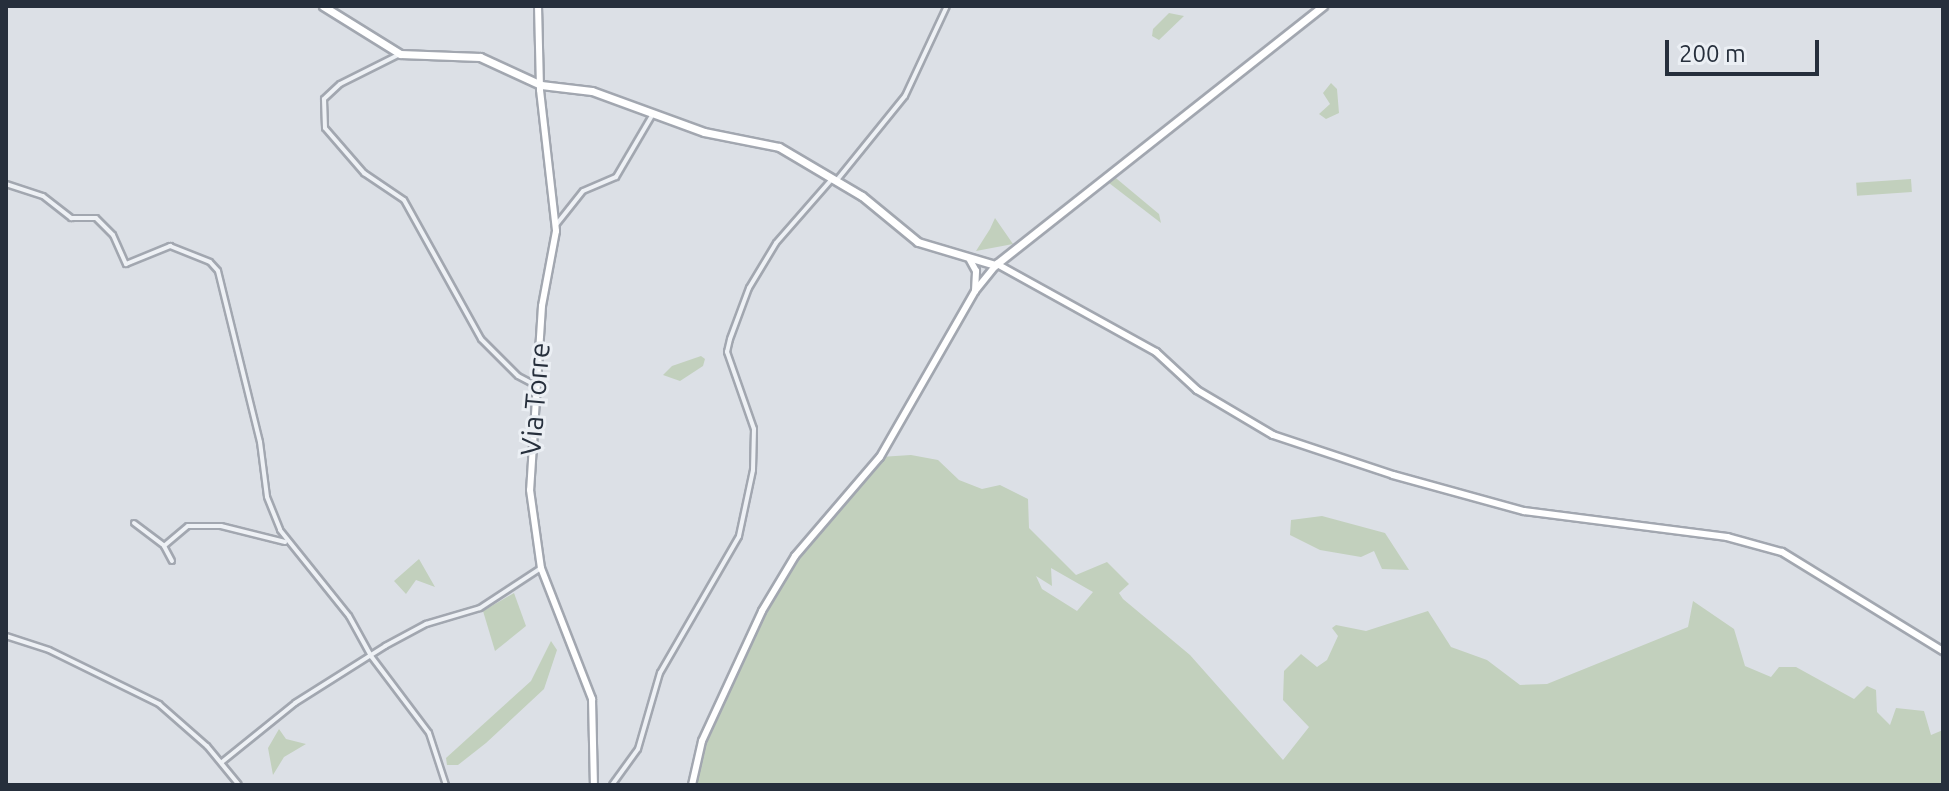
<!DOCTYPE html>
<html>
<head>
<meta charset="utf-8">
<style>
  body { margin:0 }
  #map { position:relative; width:1949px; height:791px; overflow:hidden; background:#dce0e6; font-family:Ubuntu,sans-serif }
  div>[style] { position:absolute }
  .green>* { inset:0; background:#c2d0bd; transform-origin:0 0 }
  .roads { filter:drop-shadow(2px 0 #a2a7b0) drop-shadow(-2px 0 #a2a7b0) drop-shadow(0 2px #a2a7b0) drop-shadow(0 -2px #a2a7b0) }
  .minor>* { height:4px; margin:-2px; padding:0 2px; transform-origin:2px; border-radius:2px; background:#eef1f5 }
  .secondary>* { height:6px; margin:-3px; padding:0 3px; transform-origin:3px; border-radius:3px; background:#fff }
  .primary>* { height:7px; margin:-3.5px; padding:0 3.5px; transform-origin:3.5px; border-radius:3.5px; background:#fff }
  span { translate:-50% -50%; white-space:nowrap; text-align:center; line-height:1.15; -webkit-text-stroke:6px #ebeff4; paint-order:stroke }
  .street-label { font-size:28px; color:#262f3c }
  .frame { position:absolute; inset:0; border:8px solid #262f3c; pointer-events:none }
  .scale { position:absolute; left:1665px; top:40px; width:154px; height:36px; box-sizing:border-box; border:4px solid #262f3c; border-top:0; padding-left:10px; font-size:24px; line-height:28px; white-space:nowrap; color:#262f3c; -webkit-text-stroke:6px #ebeff4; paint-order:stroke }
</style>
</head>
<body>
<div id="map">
  <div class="green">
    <div style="clip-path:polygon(1169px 13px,1184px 16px,1159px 40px,1152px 36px,1153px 29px)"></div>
    <div style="clip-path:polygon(1331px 83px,1337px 89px,1339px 113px,1326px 119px,1319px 114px,1330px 104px,1323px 93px)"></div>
    <div style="clip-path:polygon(1111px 174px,1159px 214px,1161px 223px,1109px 183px)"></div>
    <div style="left:1911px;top:179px;width:13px;height:55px;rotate:86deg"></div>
    <div style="clip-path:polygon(995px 218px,1013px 244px,976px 251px,990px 229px)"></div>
    <div style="clip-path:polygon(701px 356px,705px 359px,703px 366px,680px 381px,663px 375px,672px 366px)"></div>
    <div style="clip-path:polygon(evenodd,911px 455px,938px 460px,959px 480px,982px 489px,1000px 485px,1028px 499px,1029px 528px,1076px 575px,1107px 562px,1129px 584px,1119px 593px,1123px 599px,1190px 655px,1283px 760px,1309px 727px,1283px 700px,1284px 671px,1301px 654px,1317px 667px,1327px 660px,1338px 636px,1332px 628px,1336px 625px,1366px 631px,1428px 611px,1451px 647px,1487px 660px,1520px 685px,1547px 684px,1688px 627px,1693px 601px,1734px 629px,1745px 666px,1771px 677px,1779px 667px,1796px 667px,1854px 699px,1867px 686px,1876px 690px,1877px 712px,1890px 725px,1896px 708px,1924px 711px,1931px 735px,1943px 730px,1943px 785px,692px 785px,698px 754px,742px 651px,795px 556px,880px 457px,911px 455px,1051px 568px,1093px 592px,1077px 611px,1042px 589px,1036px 576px,1052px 586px,1051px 568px)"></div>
    <div style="clip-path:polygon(1322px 516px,1385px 533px,1409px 570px,1382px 569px,1374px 551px,1361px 557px,1320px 550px,1290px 535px,1291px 520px)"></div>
    <div style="clip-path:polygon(419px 559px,435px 587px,416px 580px,406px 594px,394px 581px)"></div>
    <div style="clip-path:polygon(514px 593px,526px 626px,495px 651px,483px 611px)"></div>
    <div style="clip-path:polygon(551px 641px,557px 650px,544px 689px,486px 743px,458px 765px,447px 765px,446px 758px,531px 681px)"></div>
    <div style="clip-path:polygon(279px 729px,286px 739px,306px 744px,284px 757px,273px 775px,268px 748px)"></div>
  </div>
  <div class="roads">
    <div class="minor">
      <div style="left:400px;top:54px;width:67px;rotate:153.4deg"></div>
      <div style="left:340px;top:84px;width:22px;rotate:137deg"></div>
      <div style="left:324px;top:99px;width:29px;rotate:88deg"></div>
      <div style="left:325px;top:128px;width:60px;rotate:49.1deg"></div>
      <div style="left:364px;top:173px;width:48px;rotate:34deg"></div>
      <div style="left:404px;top:200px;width:159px;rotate:61deg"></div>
      <div style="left:481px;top:339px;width:52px;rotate:45deg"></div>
      <div style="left:518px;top:376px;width:21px;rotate:28deg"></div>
      <div style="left:837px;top:180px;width:108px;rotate:-51deg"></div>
      <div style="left:905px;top:96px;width:99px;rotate:-65deg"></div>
      <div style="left:6px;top:184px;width:39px;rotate:18deg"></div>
      <div style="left:43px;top:196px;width:36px;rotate:38deg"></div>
      <div style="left:71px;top:218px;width:25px"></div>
      <div style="left:96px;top:218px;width:24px;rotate:45deg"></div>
      <div style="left:113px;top:235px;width:32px;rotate:66deg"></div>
      <div style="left:126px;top:264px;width:48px;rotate:-22.2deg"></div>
      <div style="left:170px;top:246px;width:43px;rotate:21.8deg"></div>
      <div style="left:210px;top:262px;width:12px;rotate:48deg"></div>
      <div style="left:218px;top:271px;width:176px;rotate:76.2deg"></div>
      <div style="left:260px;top:442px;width:55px;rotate:82.7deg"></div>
      <div style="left:267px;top:497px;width:35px;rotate:68deg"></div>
      <div style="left:280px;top:530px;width:110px;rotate:51.3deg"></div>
      <div style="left:349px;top:616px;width:46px;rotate:61.2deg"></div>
      <div style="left:371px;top:656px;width:96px;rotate:53deg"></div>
      <div style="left:429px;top:733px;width:55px;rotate:71.9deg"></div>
      <div style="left:556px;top:225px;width:43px;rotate:-51.5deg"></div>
      <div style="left:583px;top:191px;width:36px;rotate:-23deg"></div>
      <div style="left:616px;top:177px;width:73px;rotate:-59.6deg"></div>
      <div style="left:134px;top:523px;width:38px;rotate:37deg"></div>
      <div style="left:164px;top:546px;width:17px;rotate:62deg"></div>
      <div style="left:164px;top:546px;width:31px;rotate:-40deg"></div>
      <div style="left:188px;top:526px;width:33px"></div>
      <div style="left:221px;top:526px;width:66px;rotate:14deg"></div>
      <div style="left:6px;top:636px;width:45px;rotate:18deg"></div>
      <div style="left:49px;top:650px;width:123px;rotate:26.1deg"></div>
      <div style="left:159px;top:704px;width:64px;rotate:41.2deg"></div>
      <div style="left:207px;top:746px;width:50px;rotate:50.6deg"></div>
      <div style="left:222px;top:762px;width:94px;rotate:-38.9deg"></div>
      <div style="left:295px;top:703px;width:107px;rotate:-32.3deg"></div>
      <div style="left:385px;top:646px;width:47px;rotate:-28.2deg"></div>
      <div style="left:426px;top:624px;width:56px;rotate:-16.5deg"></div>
      <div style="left:480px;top:608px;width:73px;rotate:-33.3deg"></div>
      <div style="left:612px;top:785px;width:44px;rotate:-54.2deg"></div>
      <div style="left:638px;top:749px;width:79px;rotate:-73.9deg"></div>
      <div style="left:660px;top:673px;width:158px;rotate:-60deg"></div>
      <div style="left:739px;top:536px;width:67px;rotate:-78deg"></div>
      <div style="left:753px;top:470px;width:41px;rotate:-88.6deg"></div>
      <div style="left:754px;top:429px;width:82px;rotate:-109.3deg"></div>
      <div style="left:727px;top:352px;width:13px;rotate:-77deg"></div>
      <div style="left:730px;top:339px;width:54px;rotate:-69.6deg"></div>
      <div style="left:749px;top:288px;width:52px;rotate:-59deg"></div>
      <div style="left:776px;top:243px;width:85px;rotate:-48.8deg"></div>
    </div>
    <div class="secondary">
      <div style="left:538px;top:6px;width:84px;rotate:88.6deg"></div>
      <div style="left:540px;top:90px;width:142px;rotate:83.5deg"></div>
      <div style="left:556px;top:231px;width:76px;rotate:100.6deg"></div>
      <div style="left:542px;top:306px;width:184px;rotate:93.7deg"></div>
      <div style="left:530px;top:490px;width:79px;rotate:82deg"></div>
      <div style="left:541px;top:568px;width:141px;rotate:68.7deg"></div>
      <div style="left:592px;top:699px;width:86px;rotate:88.7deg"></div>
      <div style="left:975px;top:291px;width:35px;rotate:-51deg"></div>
      <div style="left:997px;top:264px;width:182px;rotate:29deg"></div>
      <div style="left:1156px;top:352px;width:56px;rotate:42.8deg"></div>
      <div style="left:1197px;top:390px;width:88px;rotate:30.6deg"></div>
      <div style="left:1273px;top:435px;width:126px;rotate:18.4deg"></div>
      <div style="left:1393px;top:475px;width:136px;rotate:15.4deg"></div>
      <div style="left:1524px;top:511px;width:205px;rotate:7.3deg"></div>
      <div style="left:1727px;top:537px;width:57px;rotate:15.3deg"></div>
      <div style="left:1782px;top:552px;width:189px;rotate:31.6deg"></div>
      <div style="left:692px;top:785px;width:45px;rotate:-77.2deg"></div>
      <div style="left:702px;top:741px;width:143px;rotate:-65.2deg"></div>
      <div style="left:762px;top:611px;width:64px;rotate:-59deg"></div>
      <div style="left:795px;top:556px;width:130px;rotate:-49.4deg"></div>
      <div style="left:880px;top:457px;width:191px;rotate:-60.2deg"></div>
      <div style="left:975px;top:291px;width:20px;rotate:-87deg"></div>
      <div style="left:976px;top:271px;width:13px;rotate:-119deg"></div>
    </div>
    <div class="primary">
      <div style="left:323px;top:6px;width:91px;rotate:31.9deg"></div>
      <div style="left:400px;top:54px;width:80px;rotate:2.1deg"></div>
      <div style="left:480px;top:57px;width:67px;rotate:24.7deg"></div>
      <div style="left:541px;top:85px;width:51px;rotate:6.7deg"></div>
      <div style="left:592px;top:91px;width:119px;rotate:20.1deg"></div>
      <div style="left:704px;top:132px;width:76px;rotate:11.3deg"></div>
      <div style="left:779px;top:147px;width:96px;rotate:30.6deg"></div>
      <div style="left:862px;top:196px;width:72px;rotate:39.4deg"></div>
      <div style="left:918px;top:242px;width:80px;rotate:16.6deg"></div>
      <div style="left:995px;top:265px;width:418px;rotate:-38.3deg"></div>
    </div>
  </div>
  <div class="street-label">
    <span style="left:535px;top:399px;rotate:-85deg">Via Torre</span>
  </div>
  <div class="frame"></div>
  <div class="scale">200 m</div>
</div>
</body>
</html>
